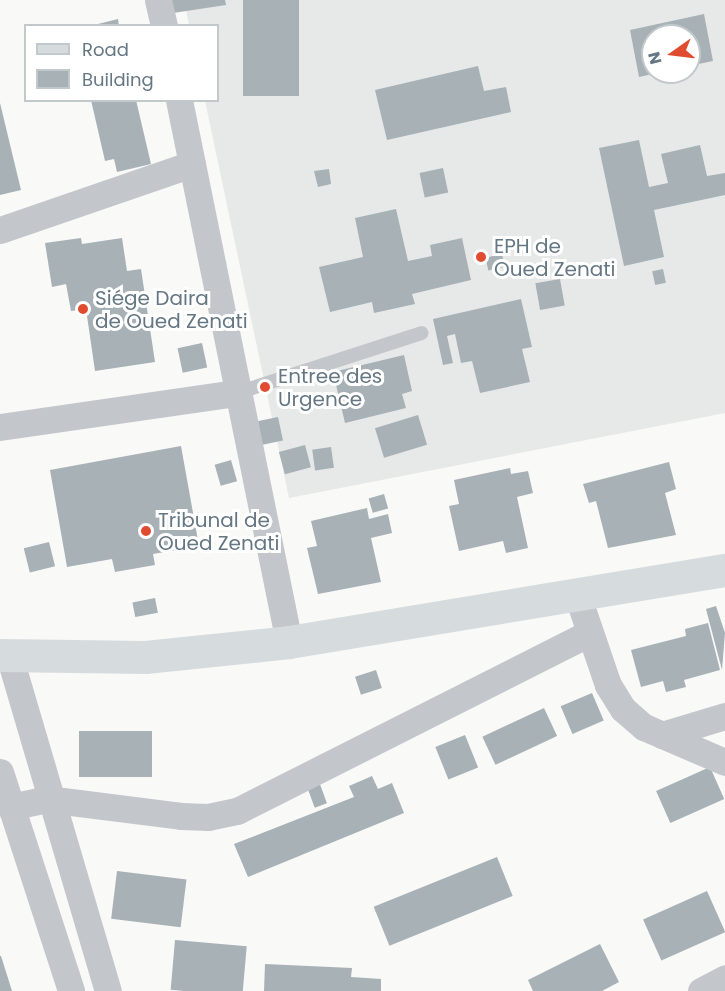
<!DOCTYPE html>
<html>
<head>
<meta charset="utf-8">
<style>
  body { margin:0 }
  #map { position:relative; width:725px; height:991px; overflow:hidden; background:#f9f9f7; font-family:Poppins,sans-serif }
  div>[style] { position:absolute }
  .built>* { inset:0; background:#e7e9e8 }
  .building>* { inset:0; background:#a7b1b6; transform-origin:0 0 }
  .service>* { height:14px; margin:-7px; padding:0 7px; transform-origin:7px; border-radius:7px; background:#c3c7cb }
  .minor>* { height:27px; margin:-13.5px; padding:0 13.5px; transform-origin:13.5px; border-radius:13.5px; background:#c3c7cb }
  .secondary>* { height:33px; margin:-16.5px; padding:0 16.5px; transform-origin:16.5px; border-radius:16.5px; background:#d6dbde }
  .dots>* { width:16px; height:16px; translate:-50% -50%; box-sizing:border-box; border:3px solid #fff; border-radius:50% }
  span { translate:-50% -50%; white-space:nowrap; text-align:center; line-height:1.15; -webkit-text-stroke:6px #fff; paint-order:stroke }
  .poi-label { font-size:20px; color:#657782 }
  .left { translate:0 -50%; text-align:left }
  .legend { position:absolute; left:24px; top:24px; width:195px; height:78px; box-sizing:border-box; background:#fff; border:2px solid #c1c9cd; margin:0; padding:8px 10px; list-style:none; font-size:18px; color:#657782 }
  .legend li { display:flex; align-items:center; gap:12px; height:30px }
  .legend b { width:30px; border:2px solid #c1c9cd }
  .north { position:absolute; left:641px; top:24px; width:60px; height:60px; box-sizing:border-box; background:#fff; border:2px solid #c1c9cd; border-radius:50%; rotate:256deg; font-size:16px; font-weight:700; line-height:24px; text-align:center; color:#657782 }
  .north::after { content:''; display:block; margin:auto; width:21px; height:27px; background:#e14c30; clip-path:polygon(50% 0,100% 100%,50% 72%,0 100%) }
</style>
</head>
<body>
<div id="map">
  <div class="built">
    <div style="clip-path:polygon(evenodd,184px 0,725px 0,725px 413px,289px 498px,205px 101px,218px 100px,218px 26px,189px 25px,184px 0,653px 36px,689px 36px,689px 72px,653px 72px,653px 36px)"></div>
  </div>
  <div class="building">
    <div style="clip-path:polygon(169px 0,225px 0,226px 5px,173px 13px)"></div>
    <div style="left:243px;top:0;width:56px;height:96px"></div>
    <div style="clip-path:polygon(704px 14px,713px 61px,689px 66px,689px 36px,653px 36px,653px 72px,657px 73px,639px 77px,630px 30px)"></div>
    <div style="clip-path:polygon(118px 19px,119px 26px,94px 26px,94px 25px)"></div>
    <div style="clip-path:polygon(478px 66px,484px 91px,506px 87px,511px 112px,387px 140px,375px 90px)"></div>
    <div style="clip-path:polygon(91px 100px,136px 100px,151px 164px,117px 172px,114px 159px,105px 161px)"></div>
    <div style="clip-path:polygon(0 103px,21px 190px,0 195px)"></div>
    <div style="clip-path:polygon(639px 140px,649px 187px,668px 183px,661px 154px,700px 145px,707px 176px,725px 173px,725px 195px,654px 210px,664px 257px,624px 266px,599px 148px)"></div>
    <div style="left:443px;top:168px;width:25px;height:24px;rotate:78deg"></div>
    <div style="clip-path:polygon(329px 169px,331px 184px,318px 187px,314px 171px)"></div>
    <div style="clip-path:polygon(396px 209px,408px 261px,432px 256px,430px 245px,462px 238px,471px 280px,412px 294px,415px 304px,374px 313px,372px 302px,330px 312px,319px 267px,363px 257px,355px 218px)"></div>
    <div style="clip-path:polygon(81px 238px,82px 244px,122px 238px,127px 271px,141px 269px,155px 362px,95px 371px,86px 309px,71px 311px,66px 284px,52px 287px,45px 243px)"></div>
    <div style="left:502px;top:254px;width:13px;height:17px;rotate:77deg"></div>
    <div style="left:663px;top:269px;width:14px;height:11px;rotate:78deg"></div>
    <div style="left:560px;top:279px;width:27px;height:25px;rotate:80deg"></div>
    <div style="clip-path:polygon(521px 299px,532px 347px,522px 349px,530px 382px,480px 393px,472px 361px,461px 363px,455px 334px,447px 336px,453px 363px,443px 365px,433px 319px)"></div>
    <div style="left:202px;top:343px;width:25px;height:25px;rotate:78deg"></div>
    <div style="clip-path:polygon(404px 355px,412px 391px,402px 394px,406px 408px,345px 423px,333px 372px)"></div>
    <div style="left:418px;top:415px;width:31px;height:45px;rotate:73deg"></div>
    <div style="left:278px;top:417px;width:24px;height:21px;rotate:78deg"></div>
    <div style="left:305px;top:445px;width:23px;height:27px;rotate:75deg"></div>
    <div style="clip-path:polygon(181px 446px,199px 546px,153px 554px,155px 565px,115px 572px,112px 559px,67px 567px,50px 470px)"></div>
    <div style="left:331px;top:447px;width:21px;height:19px;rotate:82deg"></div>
    <div style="left:231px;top:460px;width:22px;height:17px;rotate:74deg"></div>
    <div style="clip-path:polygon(669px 462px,676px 489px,665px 493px,676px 535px,608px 548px,596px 501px,589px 503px,583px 484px)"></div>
    <div style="clip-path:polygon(510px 468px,511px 474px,528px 471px,533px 493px,517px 497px,528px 548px,506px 553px,503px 541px,459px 551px,449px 506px,459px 504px,454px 480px)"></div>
    <div style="left:384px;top:494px;width:15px;height:16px;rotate:74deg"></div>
    <div style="clip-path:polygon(367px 508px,369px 519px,388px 514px,392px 533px,371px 538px,381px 582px,318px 594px,307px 548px,317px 546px,311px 521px)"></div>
    <div style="left:49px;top:542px;width:25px;height:26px;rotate:76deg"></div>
    <div style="left:155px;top:598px;width:15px;height:23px;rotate:79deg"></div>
    <div style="clip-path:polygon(716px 606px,725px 633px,722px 670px,706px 609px)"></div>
    <div style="clip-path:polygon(708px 623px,720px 670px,684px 680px,686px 687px,666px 692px,663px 681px,641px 687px,631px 650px,686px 636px,685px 629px)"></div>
    <div style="left:376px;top:670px;width:19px;height:22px;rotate:72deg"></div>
    <div style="left:592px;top:693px;width:30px;height:34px;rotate:67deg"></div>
    <div style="left:544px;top:708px;width:31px;height:68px;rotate:65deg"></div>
    <div style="left:79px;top:731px;width:73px;height:46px"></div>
    <div style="left:465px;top:735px;width:35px;height:32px;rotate:68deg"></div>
    <div style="left:710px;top:767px;width:35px;height:59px;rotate:66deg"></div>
    <div style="left:317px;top:776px;width:29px;height:13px;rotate:70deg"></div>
    <div style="clip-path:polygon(372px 776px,378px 789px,392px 783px,404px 813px,248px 877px,234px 844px,354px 797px,349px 786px)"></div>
    <div style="left:497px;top:857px;width:42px;height:133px;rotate:68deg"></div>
    <div style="left:117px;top:871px;width:70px;height:48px;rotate:7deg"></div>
    <div style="left:707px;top:891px;width:45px;height:70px;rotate:66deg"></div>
    <div style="left:175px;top:940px;width:72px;height:50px;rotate:5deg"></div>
    <div style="clip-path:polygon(600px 944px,619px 982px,602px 991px,533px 991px,528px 980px)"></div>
    <div style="clip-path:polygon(0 956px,1px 956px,12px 991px,0 991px)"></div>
    <div style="clip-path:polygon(265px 964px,352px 968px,351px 977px,381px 979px,381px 991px,264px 991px)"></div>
  </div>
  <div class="service">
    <div style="left:237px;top:393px;width:194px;rotate:-18deg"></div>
  </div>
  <div class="minor">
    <div style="left:158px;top:0;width:27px;rotate:77deg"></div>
    <div style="left:179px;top:100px;width:553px;rotate:78.53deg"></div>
    <div style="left:0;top:230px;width:203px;rotate:-19deg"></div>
    <div style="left:0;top:427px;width:239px;rotate:-8.2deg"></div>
    <div style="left:577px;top:594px;width:96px;rotate:71.2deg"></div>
    <div style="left:608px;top:685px;width:28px;rotate:58deg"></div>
    <div style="left:623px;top:709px;width:28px;rotate:41deg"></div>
    <div style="left:644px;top:727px;width:88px;rotate:23.4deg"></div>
    <div style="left:9px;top:655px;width:350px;rotate:73.6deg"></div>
    <div style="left:662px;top:735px;width:66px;rotate:-16.8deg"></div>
    <div style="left:0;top:772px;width:230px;rotate:72deg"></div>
    <div style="left:10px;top:807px;width:38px;rotate:-12deg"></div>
    <div style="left:47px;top:799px;width:135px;rotate:7.2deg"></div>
    <div style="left:181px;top:816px;width:27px;rotate:2deg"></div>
    <div style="left:208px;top:817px;width:30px;rotate:-12deg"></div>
    <div style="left:237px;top:811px;width:395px;rotate:-26.8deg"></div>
    <div style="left:701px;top:991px;width:27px;rotate:-28deg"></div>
  </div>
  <div class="secondary">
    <div style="left:0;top:655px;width:145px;rotate:0.8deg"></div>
    <div style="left:145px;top:657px;width:145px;rotate:-5.9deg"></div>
    <div style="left:289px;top:642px;width:442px;rotate:-9.4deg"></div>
  </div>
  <div class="dots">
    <div style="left:481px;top:257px;background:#e14c30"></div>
    <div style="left:83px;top:309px;background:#e14c30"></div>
    <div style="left:265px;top:387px;background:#e14c30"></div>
    <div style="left:146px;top:531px;background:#e14c30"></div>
  </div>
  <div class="poi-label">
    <span class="left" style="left:494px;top:258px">EPH de<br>Oued Zenati</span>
    <span class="left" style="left:95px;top:310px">Siége Daira<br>de Oued Zenati</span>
    <span class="left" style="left:278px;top:388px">Entree des<br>Urgence</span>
    <span class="left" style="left:158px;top:532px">Tribunal de<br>Oued Zenati</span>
  </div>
  <ul class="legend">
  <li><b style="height:8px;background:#d6dbde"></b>Road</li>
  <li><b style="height:16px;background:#a7b1b6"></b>Building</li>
  </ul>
  <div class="north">N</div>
</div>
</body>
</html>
